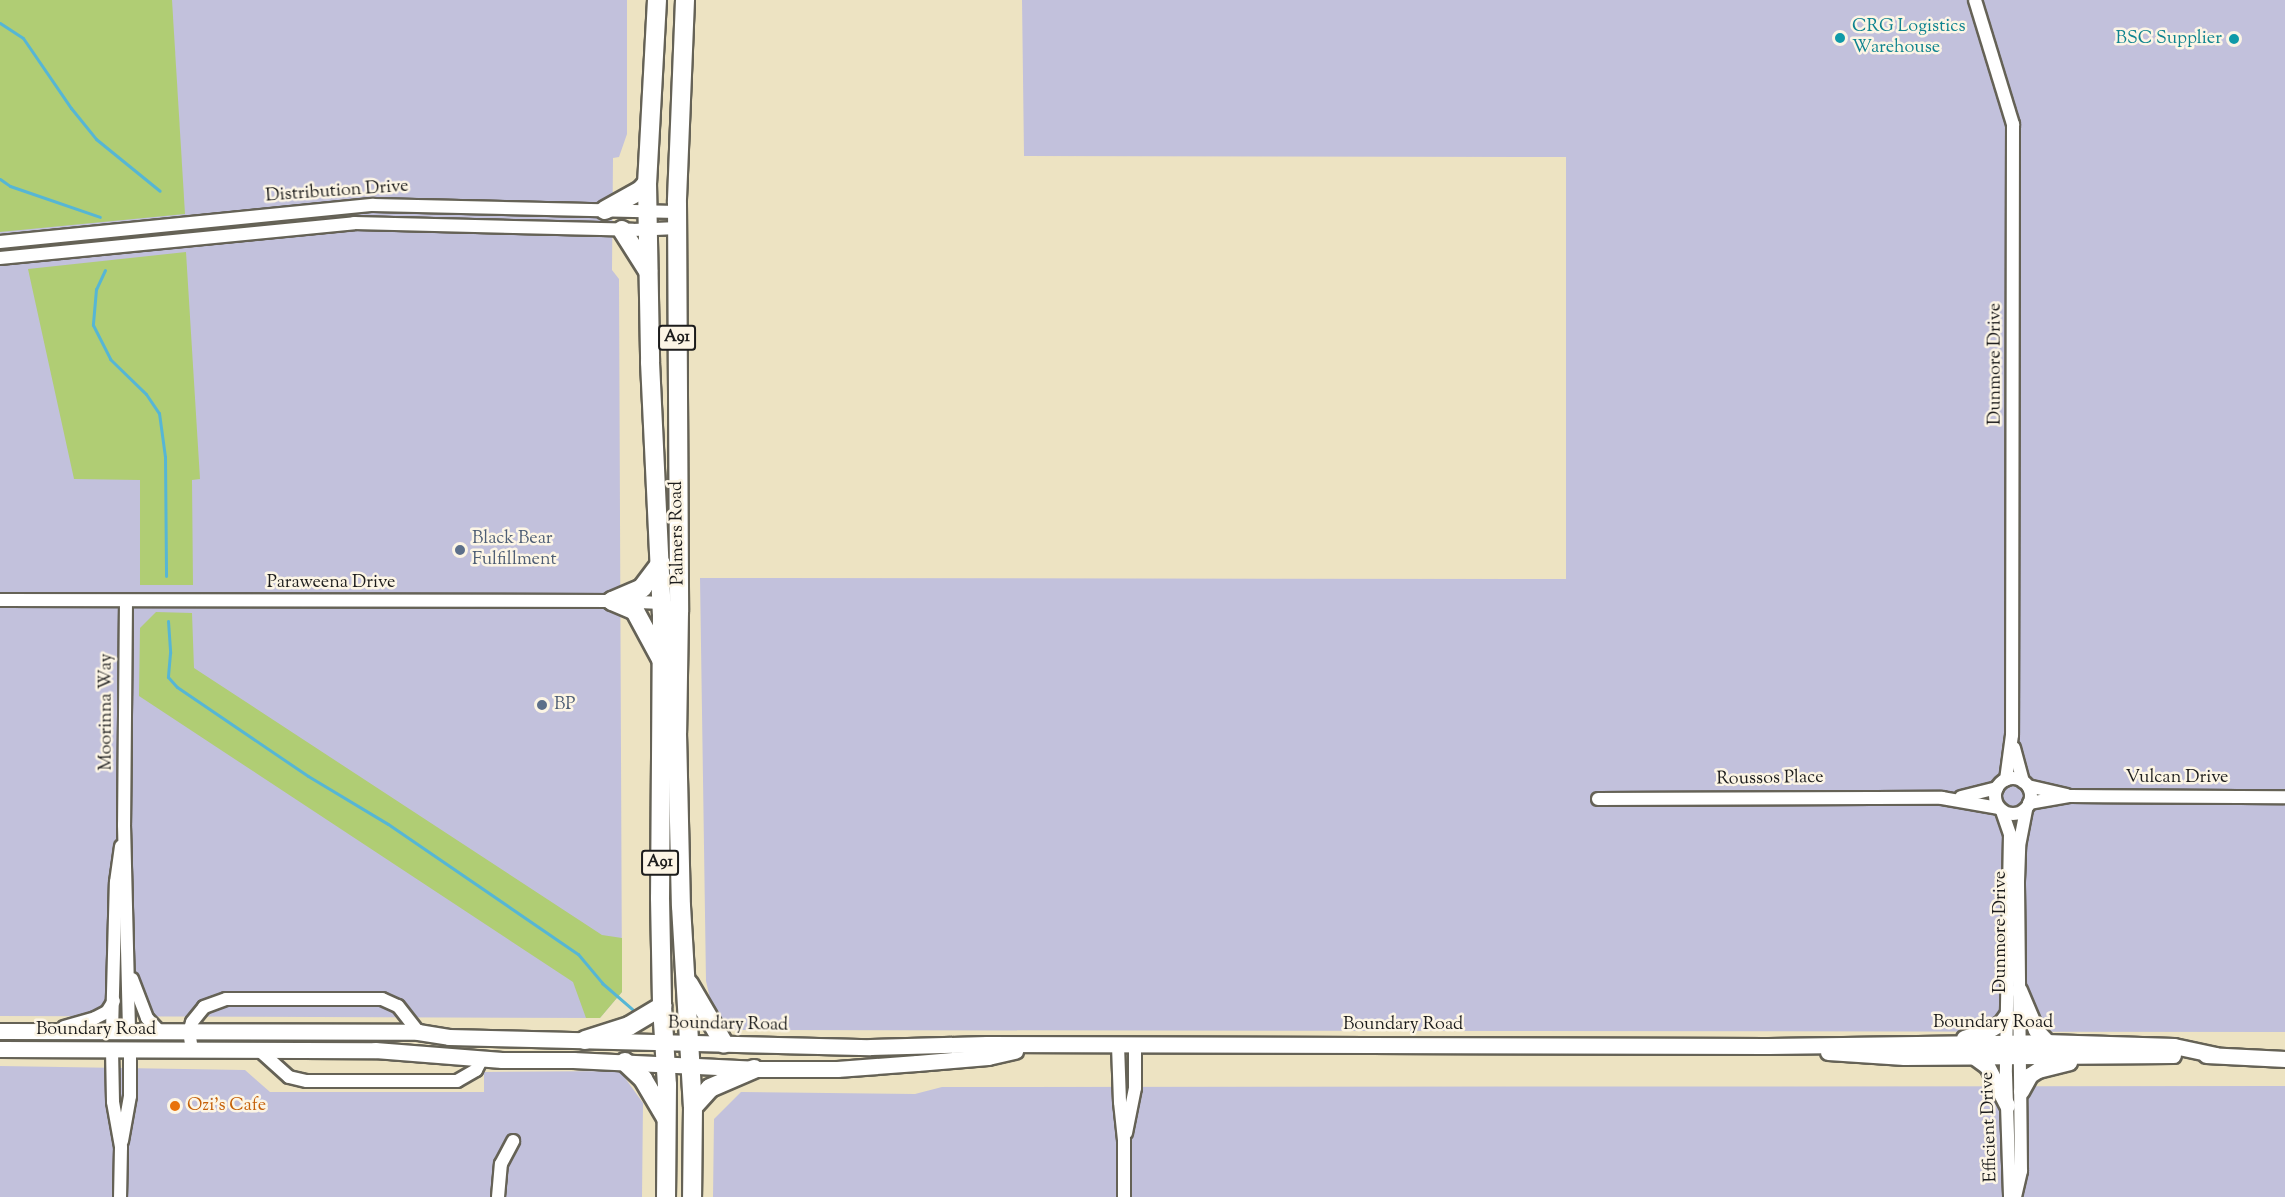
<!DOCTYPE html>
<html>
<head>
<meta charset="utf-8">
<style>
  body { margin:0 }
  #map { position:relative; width:2285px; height:1197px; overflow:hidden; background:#ede3c2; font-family:"Sorts Mill Goudy",serif }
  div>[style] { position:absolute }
  .industrial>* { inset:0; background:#c2c1dc }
  .green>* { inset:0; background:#b0cd74 }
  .stream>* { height:3px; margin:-1.5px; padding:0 1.5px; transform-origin:1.5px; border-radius:1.5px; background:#56b6d5 }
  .roads { filter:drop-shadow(2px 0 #656256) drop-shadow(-2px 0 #656256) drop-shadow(0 2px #656256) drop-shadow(0 -2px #656256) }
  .minor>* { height:12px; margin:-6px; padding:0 6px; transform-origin:6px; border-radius:6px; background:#fff }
  .minor>.ring { margin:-6px; padding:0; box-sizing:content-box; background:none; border:12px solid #fff; border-radius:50% }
  .major>* { height:15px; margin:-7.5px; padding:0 7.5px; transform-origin:7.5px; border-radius:7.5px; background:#fff }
  .highway>* { height:18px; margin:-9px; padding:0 9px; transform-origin:9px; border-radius:9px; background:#fff }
  .dots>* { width:16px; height:16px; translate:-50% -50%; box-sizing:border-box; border:3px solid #fcf5e5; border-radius:50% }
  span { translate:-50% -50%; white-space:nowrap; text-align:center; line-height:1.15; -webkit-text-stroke:5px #fcf5e5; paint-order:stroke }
  .shield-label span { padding:2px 4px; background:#fcf5e5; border:2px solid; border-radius:4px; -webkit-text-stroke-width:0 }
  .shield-label { font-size:16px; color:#1c1c1c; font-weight:700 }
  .culture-label { font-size:18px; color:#0d838f }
  .left { translate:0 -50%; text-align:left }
  .right { translate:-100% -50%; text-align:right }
  .street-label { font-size:18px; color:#1c1c1c }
  .service-label { font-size:18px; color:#4e5e75 }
  .food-label { font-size:18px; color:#c56008 }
</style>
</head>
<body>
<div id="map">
  <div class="industrial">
    <div style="clip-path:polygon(0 0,627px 0,627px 134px,619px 157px,613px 158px,612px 270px,619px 279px,622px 992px,600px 1018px,0 1016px)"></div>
    <div style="clip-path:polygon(1022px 0,2285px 0,2285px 1032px,725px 1030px,714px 1016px,706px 981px,700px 578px,1566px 579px,1566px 157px,1024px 156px)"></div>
    <div style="clip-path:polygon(0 1066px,245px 1070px,270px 1092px,484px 1092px,484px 1072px,620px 1071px,643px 1103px,642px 1197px,0 1197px)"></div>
    <div style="clip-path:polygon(2285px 1086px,2285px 1197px,713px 1197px,714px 1119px,741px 1092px,915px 1094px,942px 1087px)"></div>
  </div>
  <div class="green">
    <div style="clip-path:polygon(0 0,172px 0,185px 214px,0 232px)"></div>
    <div style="clip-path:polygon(186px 252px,200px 479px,192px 480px,193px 585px,140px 585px,140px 480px,74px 479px,28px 269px)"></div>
    <div style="clip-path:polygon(156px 612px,192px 613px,194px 668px,602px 935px,622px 938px,622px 992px,600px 1018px,586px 1018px,573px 982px,139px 696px,140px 628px)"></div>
  </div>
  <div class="stream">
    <div style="left:0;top:23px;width:27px;rotate:33deg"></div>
    <div style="left:23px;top:38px;width:85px;rotate:55.6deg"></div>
    <div style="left:71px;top:108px;width:40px;rotate:51deg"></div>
    <div style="left:96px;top:139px;width:82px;rotate:39.1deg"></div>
    <div style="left:0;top:179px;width:12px;rotate:35deg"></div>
    <div style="left:10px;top:186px;width:95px;rotate:19deg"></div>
    <div style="left:105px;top:270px;width:21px;rotate:115deg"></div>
    <div style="left:96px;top:289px;width:36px;rotate:95deg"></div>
    <div style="left:93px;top:325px;width:38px;rotate:63deg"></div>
    <div style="left:110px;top:359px;width:50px;rotate:44.2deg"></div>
    <div style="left:146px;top:394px;width:23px;rotate:56deg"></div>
    <div style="left:159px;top:413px;width:44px;rotate:82.2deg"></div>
    <div style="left:165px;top:457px;width:119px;rotate:89.5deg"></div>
    <div style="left:168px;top:621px;width:32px;rotate:86deg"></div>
    <div style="left:170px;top:653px;width:24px;rotate:95deg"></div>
    <div style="left:168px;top:677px;width:13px;rotate:48deg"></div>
    <div style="left:177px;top:687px;width:158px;rotate:34.2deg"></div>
    <div style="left:308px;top:776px;width:93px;rotate:31deg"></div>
    <div style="left:388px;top:824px;width:230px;rotate:34.4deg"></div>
    <div style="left:578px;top:954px;width:38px;rotate:50deg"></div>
    <div style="left:602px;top:983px;width:40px;rotate:41deg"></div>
  </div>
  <div class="roads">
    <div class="minor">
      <div style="left:1975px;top:0;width:130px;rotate:73deg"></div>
      <div style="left:2013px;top:124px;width:611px;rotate:90.09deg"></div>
      <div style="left:2012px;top:735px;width:45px;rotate:97.6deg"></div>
      <div style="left:0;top:242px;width:375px;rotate:-5.7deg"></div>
      <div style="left:373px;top:205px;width:304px;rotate:1.3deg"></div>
      <div style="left:0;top:258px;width:356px;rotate:-5.6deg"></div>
      <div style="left:354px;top:223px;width:279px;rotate:1.4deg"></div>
      <div style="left:633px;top:230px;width:44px;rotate:-2.6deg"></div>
      <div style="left:0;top:600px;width:615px;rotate:0.09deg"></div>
      <div style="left:615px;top:601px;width:47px;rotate:2.4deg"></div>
      <div style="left:662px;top:603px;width:6px;rotate:31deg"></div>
      <div style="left:126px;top:601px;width:224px;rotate:90.5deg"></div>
      <div style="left:124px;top:825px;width:207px;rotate:88.6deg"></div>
      <div style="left:2014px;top:748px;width:35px;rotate:75deg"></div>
      <div class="ring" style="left:1995px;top:778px;width:24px;height:24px"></div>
      <div style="left:2028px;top:786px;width:40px;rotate:13deg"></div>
      <div style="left:1961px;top:797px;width:37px;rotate:-14deg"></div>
      <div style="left:1598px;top:799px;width:344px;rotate:-0.2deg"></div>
      <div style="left:1942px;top:798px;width:58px;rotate:10deg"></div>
      <div style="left:2029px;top:803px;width:42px;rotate:-9.7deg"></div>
      <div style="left:2070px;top:796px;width:215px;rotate:0.3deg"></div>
      <div style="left:2002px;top:811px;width:24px;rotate:71deg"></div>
      <div style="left:2010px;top:834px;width:241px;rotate:91deg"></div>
      <div style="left:2006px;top:1075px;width:122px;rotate:88.1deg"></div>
      <div style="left:132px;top:979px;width:42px;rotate:69deg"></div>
      <div style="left:147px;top:1018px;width:19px;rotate:47deg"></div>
      <div style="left:64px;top:1027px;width:32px;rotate:-16deg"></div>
      <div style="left:95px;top:1018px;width:13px;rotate:-27deg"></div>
      <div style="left:107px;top:1012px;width:13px;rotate:-58deg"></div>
      <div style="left:112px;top:1031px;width:149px;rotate:-88.5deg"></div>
      <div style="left:116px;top:882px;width:36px;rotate:-82deg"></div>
      <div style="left:1118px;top:1045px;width:57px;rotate:88deg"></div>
      <div style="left:1120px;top:1102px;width:38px;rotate:84deg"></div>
      <div style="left:1124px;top:1140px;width:57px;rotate:90deg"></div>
      <div style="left:112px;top:1049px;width:53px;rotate:88.9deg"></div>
      <div style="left:113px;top:1102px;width:46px;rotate:79.9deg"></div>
      <div style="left:121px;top:1147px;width:50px;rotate:91.1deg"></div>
      <div style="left:192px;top:1050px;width:18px;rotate:-99deg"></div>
      <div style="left:189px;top:1032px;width:10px;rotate:-73deg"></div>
      <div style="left:192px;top:1022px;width:19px;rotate:-51deg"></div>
      <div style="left:204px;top:1007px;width:23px;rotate:-20deg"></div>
      <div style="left:226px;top:999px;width:156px"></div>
      <div style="left:382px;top:999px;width:17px;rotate:24deg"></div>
      <div style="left:398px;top:1006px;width:33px;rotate:52deg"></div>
      <div style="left:259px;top:1050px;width:40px;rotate:42deg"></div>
      <div style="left:289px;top:1077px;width:18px;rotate:13deg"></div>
      <div style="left:307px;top:1081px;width:150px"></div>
      <div style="left:457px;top:1081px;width:22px;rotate:-30deg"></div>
      <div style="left:476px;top:1070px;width:13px;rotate:-63deg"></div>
      <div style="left:1126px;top:1133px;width:46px;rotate:-78.7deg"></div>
      <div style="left:1135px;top:1088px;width:42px;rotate:-90deg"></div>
      <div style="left:122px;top:1141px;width:46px;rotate:-79.9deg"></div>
      <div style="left:130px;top:1096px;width:46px;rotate:-90deg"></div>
      <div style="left:498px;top:1197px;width:33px;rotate:-85deg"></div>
      <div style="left:501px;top:1164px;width:26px;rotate:-62deg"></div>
      <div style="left:2015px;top:1197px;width:27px;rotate:-77deg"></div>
      <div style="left:2021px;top:1171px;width:290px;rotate:-90.6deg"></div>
      <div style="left:2018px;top:881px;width:35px;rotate:-88deg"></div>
      <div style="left:2019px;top:846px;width:38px;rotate:-79deg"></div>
    </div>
    <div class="major">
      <div style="left:2019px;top:990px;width:43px;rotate:67deg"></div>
      <div style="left:2036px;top:1030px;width:16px;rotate:47deg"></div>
      <div style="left:0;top:1031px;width:418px;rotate:0.1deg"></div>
      <div style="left:418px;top:1032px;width:31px;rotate:9deg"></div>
      <div style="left:449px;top:1037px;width:421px;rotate:1.4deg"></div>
      <div style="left:870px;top:1047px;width:117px;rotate:-1.5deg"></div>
      <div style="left:987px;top:1044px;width:781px;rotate:0.15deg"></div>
      <div style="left:1768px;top:1046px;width:277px;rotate:-0.8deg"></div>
      <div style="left:2045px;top:1042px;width:129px;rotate:1.8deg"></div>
      <div style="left:2174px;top:1046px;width:43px;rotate:12.1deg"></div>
      <div style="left:1964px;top:1038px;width:26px;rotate:-18deg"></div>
      <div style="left:1989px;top:1030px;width:14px;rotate:-30deg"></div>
      <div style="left:2001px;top:1023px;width:9px;rotate:-54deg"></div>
      <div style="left:0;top:1049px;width:375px;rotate:0.2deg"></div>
      <div style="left:375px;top:1050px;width:127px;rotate:4.5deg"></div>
      <div style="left:502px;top:1060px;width:71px"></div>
      <div style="left:573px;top:1060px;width:181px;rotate:2.8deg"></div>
      <div style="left:754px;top:1069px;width:83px"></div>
      <div style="left:837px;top:1069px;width:80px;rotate:-4.3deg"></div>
      <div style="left:917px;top:1063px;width:71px;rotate:-4.8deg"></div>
      <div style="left:988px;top:1057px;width:28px;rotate:-13deg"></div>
      <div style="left:1828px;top:1052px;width:76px;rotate:3.8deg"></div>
      <div style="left:1904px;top:1057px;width:269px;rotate:-0.4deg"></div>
      <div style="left:2206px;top:1055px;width:79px;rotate:2.9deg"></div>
      <div style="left:1973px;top:1056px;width:17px;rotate:36deg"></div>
      <div style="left:1987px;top:1066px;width:44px;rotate:62.9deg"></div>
      <div style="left:2021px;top:1091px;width:18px;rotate:-61deg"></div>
      <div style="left:2030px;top:1075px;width:9px;rotate:-32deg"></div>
      <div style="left:2038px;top:1070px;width:32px;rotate:-14deg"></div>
    </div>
    <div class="highway">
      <div style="left:657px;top:0;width:183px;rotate:93.1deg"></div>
      <div style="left:647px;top:183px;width:179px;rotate:89deg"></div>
      <div style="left:650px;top:362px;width:252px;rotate:87.3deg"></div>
      <div style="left:662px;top:614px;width:284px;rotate:90.4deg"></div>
      <div style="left:660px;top:898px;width:108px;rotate:88.9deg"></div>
      <div style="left:662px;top:1006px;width:79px;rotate:86.4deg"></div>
      <div style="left:667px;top:1085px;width:112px;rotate:90.5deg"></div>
      <div style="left:685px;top:0;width:203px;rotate:92.3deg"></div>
      <div style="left:677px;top:203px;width:409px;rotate:89.7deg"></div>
      <div style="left:679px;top:612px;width:121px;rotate:90.9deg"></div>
      <div style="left:677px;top:733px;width:173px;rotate:88.7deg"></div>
      <div style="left:681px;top:906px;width:201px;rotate:86.6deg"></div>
      <div style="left:693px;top:1107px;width:90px;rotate:90.6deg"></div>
      <div style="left:605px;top:210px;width:41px;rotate:-29.1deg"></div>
      <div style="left:641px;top:190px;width:9px;rotate:-49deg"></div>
      <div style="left:622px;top:230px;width:49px;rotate:57.6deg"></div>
      <div style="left:612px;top:601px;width:25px;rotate:23deg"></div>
      <div style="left:635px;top:611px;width:55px;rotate:61.6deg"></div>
      <div style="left:612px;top:601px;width:33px;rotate:-23deg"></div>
      <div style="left:642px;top:588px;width:31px;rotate:-53deg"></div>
      <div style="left:689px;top:984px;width:69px;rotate:59.7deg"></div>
      <div style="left:585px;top:1040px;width:46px;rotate:-17.7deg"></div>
      <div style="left:629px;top:1026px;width:39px;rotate:-31deg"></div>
      <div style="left:625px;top:1062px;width:25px;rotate:43deg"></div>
      <div style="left:643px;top:1079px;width:45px;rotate:59.5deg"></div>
      <div style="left:693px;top:1107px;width:25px;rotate:-48deg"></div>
      <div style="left:710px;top:1088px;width:48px;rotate:-23.4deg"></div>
    </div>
  </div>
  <div class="dots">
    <div style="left:1840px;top:38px;background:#0f9aa8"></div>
    <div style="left:2234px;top:39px;background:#0f9aa8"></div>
    <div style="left:460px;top:550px;background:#5c6f8a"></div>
    <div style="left:542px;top:705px;background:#5c6f8a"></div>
    <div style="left:175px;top:1106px;background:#e8710a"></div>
  </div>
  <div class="shield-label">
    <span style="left:677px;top:338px">A91</span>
    <span style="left:660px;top:863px">A91</span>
  </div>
  <div class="culture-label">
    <span class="left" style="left:1852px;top:38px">CRG Logistics<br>Warehouse</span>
    <span class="right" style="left:2222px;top:39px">BSC Supplier</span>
  </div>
  <div class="street-label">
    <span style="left:337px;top:192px;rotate:-4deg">Distribution Drive</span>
    <span style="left:1996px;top:364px;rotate:-90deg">Dunmore Drive</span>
    <span style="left:678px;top:533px;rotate:-91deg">Palmers Road</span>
    <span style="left:331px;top:583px">Paraweena Drive</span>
    <span style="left:107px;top:712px;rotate:-90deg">Moorinna Way</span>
    <span style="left:2177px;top:778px">Vulcan Drive</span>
    <span style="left:1770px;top:779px;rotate:-1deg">Roussos Place</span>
    <span style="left:2001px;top:932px;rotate:-90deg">Dunmore Drive</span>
    <span style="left:1993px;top:1023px">Boundary Road</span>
    <span style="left:728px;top:1025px;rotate:1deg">Boundary Road</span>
    <span style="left:1403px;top:1025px">Boundary Road</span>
    <span style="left:96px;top:1030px">Boundary Road</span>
    <span style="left:1990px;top:1127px;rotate:-92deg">Efficient Drive</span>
  </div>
  <div class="service-label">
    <span class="left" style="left:472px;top:550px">Black Bear<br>Fulfillment</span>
    <span class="left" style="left:554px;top:705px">BP</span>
  </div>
  <div class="food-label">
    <span class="left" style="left:187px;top:1106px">Ozi's Cafe</span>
  </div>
</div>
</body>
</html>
